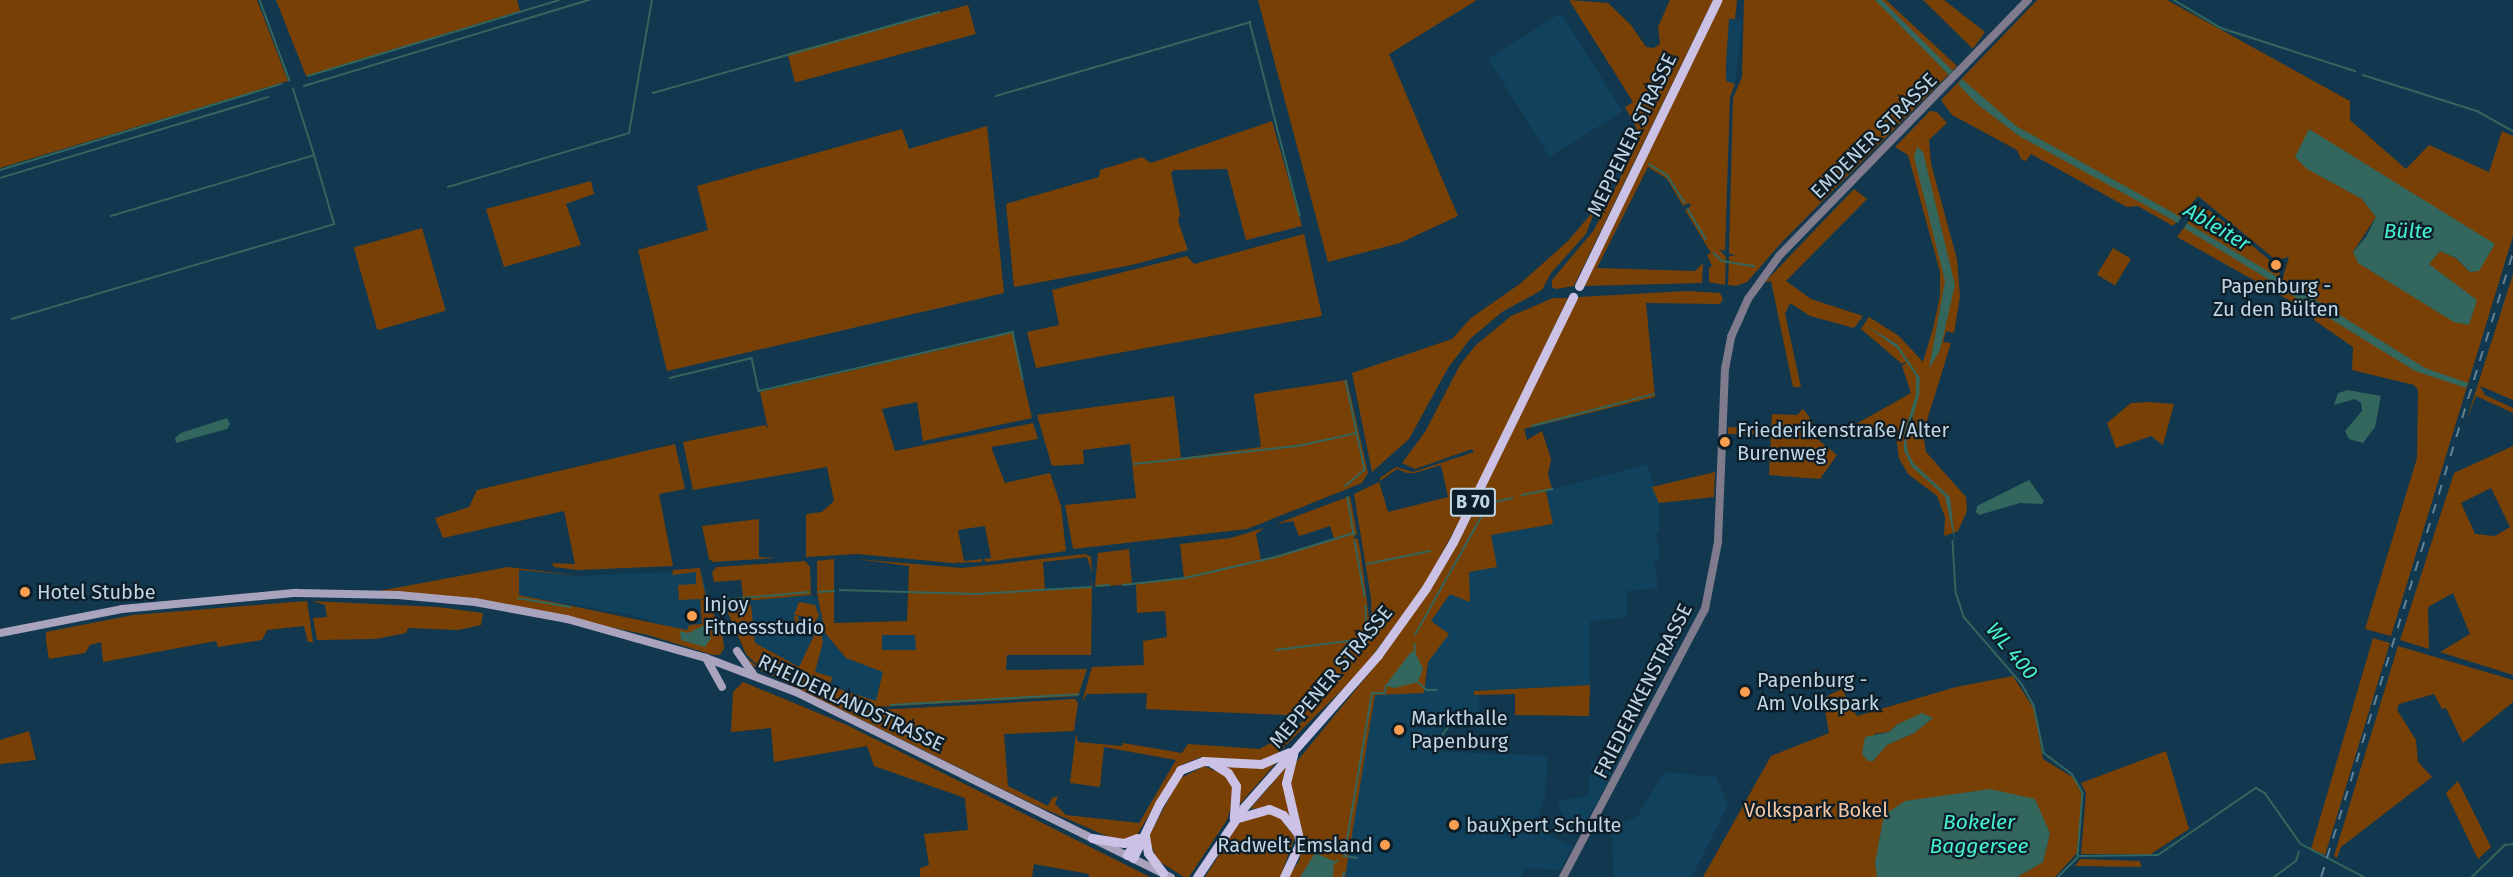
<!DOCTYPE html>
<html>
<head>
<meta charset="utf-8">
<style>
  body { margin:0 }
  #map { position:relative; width:2513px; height:877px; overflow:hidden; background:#11384f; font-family:"Fira Sans",sans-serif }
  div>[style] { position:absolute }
  .built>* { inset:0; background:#11425d; transform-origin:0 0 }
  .green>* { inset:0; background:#794006; transform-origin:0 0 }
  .water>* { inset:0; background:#33665c }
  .stream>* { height:1.5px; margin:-0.75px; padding:0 0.75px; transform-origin:0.75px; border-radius:0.75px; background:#33665c }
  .tertiary>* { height:8px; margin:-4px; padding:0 4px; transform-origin:4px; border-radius:4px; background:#807b8c }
  .secondary>* { height:8px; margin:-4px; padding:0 4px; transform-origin:4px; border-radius:4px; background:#aaa3be }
  .primary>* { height:9px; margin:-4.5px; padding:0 4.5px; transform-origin:4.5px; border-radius:4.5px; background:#cbc1e5 }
  .rail>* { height:1.5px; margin-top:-0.75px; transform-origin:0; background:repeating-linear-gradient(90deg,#638295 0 10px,transparent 0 20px) }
  .dots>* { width:16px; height:16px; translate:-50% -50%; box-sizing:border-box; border:3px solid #0e1e28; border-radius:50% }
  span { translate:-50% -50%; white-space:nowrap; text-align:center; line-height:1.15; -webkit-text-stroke:4.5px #0e1e28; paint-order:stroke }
  .shield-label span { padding:2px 4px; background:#0e1e28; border:2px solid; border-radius:4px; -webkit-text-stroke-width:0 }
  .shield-label { font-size:18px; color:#c1d6e4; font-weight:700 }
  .street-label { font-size:20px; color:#c1d6e4 }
  .poi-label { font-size:20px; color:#c1d6e4 }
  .left { translate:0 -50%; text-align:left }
  .right { translate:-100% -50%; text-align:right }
  .park-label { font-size:20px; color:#f4c5a2 }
  .water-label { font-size:21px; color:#48f0d2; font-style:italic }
</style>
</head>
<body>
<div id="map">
  <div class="built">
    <div style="left:1561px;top:13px;width:116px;height:86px;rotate:58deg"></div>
    <div style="clip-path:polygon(1729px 18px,1742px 20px,1735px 84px,1726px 81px)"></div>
    <div style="clip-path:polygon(1647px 464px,1659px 503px,1659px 533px,1656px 533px,1660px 559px,1654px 561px,1658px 588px,1627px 591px,1627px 617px,1590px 621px,1590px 685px,1474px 691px,1474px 695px,1479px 695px,1479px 715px,1455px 715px,1428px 751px,1547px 756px,1545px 797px,1534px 827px,1572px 847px,1560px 870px,1526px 868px,1521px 877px,1344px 877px,1375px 695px,1428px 681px,1428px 662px,1448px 634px,1431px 621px,1450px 594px,1470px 601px,1469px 572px,1491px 535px,1553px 524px,1546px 491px)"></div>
    <div style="clip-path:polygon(518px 570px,575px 576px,698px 571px,702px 573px,719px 641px,627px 614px,518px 595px)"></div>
    <div style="clip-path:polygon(811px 595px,819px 601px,825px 633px,916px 635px,917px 704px,857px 708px,820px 692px,826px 676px,799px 667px,755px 643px,750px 601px)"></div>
    <div style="clip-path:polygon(1625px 725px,1636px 731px,1579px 835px,1571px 830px,1558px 806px,1561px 800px,1588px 797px,1591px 762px,1613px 761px,1614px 747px)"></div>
    <div style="clip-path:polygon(1664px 772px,1716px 777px,1728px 805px,1692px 877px,1614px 877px,1611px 827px,1637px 817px)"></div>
  </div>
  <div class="green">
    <div style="clip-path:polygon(0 0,257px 0,288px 81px,0 168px)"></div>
    <div style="clip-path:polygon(276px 0,517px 0,520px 11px,306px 76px)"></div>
    <div style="clip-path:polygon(1258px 0,1477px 0,1389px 54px,1458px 216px,1400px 243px,1328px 262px)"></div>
    <div style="clip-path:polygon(1569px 0,1608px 3px,1631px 25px,1646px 47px,1654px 48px,1660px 44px,1658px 27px,1670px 0,1713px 0,1574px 286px,1556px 289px,1552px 287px,1552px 280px,1594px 230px,1638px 142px,1636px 127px,1625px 107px,1633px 102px)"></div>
    <div style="clip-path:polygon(1721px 0,1737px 0,1735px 19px,1729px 19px,1726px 64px,1726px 81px,1735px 84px,1730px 97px,1725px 251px,1719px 249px,1726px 257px,1725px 285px,1709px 282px,1709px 268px,1712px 266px,1707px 255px,1711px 253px,1685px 210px,1691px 206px,1689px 203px,1683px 206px,1667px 179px,1648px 167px,1597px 268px,1695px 271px,1703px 263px,1702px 283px,1583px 286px)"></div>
    <div style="clip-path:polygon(1744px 0,1886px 0,1957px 66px,1782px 242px,1747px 282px,1736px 286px,1728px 285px,1729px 256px,1735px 256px,1729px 253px,1733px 98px,1742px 77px)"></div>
    <div style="clip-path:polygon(1923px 0,1944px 0,1985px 32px,1973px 49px)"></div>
    <div style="clip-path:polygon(evenodd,2037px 0,2167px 0,2350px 101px,2350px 120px,2406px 169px,2429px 145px,2489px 172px,2502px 131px,2513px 136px,2513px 236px,2391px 636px,2365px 629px,2417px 458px,2418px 390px,2414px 385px,2352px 370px,2353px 347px,2314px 320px,2315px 315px,2278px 294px,2289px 257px,2276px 260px,2198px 196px,2173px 226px,2138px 206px,2127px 207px,2031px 154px,2026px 161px,2021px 159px,2017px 150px,1952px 115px,1941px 100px,2037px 0,2362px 199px,2478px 271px,2470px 272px,2456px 258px,2440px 251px,2429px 264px,2431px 267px,2353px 252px,2376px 217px,2362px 199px)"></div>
    <div style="left:968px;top:5px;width:30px;height:187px;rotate:75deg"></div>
    <div style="clip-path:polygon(1930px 111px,1937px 112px,1947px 123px,1929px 140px,1931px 164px,1957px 259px,1960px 297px,1954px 333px,1946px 331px,1943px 342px,1951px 343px,1923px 433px,1926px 452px,1966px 497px,1967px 511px,1958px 531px,1944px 536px,1945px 517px,1937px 496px,1908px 474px,1899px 458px,1896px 436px,1868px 434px,1856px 424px,1911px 393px,1902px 366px,1912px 357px,1902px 364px,1861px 329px,1869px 317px,1899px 336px,1923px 362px,1933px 328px,1940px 296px,1940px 272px,1908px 155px,1895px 147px)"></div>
    <div style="clip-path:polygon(1272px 121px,1302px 226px,1246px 240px,1227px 169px,1174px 170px,1171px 173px,1180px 214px,1178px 221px,1188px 250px,1132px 265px,1014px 287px,1006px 204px,1099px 177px,1100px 170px,1142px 157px,1151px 163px)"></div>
    <div style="clip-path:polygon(987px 126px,1004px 293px,667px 371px,638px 250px,708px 230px,697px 186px,902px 129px,909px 149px)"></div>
    <div style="clip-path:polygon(591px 181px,594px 194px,566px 204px,581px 245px,504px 267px,486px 209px)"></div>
    <div style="clip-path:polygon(1854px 189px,1867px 199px,1786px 281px,1811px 299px,1863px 316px,1854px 328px,1810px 316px,1790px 303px,1785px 314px,1801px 387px,1793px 387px,1771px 281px,1765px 282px)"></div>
    <div style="clip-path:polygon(2199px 207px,2208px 209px,2272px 262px,2270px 264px,2278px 266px,2280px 273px,2273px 291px,2177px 237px)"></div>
    <div style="clip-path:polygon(1596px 208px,1586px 234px,1551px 273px,1542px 290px,1502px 312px,1470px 339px,1448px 368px,1409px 439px,1372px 472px,1352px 373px,1452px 339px,1471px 318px,1521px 283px,1568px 241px)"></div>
    <div style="left:422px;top:228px;width:86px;height:71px;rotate:74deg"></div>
    <div style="clip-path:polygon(1304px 234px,1322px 316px,1036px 368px,1027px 332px,1059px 325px,1052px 290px,1187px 256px,1194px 264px)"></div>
    <div style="left:2113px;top:248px;width:21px;height:31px;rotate:31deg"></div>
    <div style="clip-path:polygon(2513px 274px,2513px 400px,2480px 386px,2485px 395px,2513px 408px,2513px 413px,2476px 396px,2466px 422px)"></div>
    <div style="clip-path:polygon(1687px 291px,1720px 293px,1723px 299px,1720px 304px,1646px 303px,1655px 397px,1524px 429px,1527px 440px,1542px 431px,1551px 459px,1548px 474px,1552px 489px,1546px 491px,1553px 524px,1491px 535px,1497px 567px,1469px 572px,1470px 602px,1450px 594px,1431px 621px,1449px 634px,1428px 662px,1424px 693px,1375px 695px,1345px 877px,1288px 877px,1299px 861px,1304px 840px,1290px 783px,1293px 766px,1385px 654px,1436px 580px,1578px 297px)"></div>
    <div style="clip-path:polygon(1553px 298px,1568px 298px,1465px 511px,1424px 586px,1361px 671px,1274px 757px,1245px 763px,1201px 757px,1181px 765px,1136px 836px,1118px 841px,1033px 804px,762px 671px,749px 663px,746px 658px,760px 668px,858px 711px,1075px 699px,1078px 703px,1074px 731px,1004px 734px,1008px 786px,1048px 806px,1052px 798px,1058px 796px,1055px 804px,1066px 815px,1139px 823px,1176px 760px,1104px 747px,1100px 787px,1070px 783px,1069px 791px,1076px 734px,1078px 742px,1122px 746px,1123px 743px,1182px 753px,1188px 744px,1259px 749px,1285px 736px,1309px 716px,1146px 709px,1147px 693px,1087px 694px,1082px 702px,1092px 667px,1144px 665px,1143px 641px,1167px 637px,1165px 611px,1137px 613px,1136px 584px,1184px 578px,1180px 544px,1231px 538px,1264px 528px,1256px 534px,1261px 560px,1334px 539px,1330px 526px,1299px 536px,1293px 521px,1276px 524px,1350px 496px,1357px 534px,1353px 538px,1358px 539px,1361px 555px,1372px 642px,1371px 598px,1354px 494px,1379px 482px,1388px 512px,1448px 497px,1441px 465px,1415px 473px,1407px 473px,1397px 469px,1380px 481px,1380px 478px,1396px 467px,1413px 472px,1474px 452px,1472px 449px,1415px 469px,1402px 463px,1425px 432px,1460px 365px,1476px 345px,1511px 316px)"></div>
    <div style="clip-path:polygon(1012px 333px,1032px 418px,923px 441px,917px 402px,882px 409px,895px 451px,1033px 423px,1038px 439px,991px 447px,1005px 483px,1050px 473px,1061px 506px,1066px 551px,986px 562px,984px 559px,991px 558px,985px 526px,958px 530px,964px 561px,982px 559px,981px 562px,952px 563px,858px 554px,806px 557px,806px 514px,822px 512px,834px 501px,827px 467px,693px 490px,683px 442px,765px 425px,768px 429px,760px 392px)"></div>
    <div style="clip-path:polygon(1347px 380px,1368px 473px,1362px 483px,1247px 529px,1073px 549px,1065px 505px,1136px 498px,1130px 444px,1083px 450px,1084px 464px,1052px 466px,1037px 415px,1174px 396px,1181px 458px,1261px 447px,1254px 394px)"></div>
    <div style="clip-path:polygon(2149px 402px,2174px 404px,2163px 445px,2151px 436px,2116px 448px,2107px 423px,2131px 403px)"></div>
    <div style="clip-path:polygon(1803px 409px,1813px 422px,1815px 437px,1837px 455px,1820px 479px,1769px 475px,1771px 434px,1728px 434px,1728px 427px,1771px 429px,1772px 414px,1797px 415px)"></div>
    <div style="clip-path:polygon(675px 444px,685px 489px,659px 494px,673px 566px,578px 570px,554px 567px,552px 563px,575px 564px,564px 511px,443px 538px,435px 518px,469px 507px,477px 490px)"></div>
    <div style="clip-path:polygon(evenodd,2513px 446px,2513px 675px,2440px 652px,2470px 634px,2453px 593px,2428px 607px,2429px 649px,2400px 640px,2454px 473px,2513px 446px,2491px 488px,2510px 527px,2495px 536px,2475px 534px,2461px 503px,2491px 488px)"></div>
    <div style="clip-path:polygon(1715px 472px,1714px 497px,1659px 503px,1652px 487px)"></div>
    <div style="clip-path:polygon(759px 519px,759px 557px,776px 558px,713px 562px,709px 559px,702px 526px)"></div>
    <div style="clip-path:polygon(1129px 549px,1132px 584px,1095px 587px,1098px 553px)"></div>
    <div style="clip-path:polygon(evenodd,1085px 554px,1091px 557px,1092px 573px,1087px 557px,1043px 562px,1045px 590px,1091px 587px,1092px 579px,1091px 655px,1007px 655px,1006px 670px,1087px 669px,1078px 696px,857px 708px,754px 662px,746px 654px,728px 613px,734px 606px,751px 605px,755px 643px,799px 667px,819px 625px,823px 642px,815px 672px,832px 677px,830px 686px,876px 701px,883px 672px,846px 658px,825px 633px,817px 593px,817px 561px,834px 559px,834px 623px,907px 621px,909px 566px,856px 559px,962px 568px,1085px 554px,882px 635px,915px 635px,916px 650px,882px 650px,882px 635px)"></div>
    <div style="clip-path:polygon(805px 561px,810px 567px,811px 595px,722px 603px,718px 600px,743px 597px,741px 580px,714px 582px,712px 572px,717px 567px)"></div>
    <div style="clip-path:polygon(508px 567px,581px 576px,519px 570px,519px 595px,687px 630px,689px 625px,702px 624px,700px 599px,679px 600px,678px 585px,696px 584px,696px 572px,672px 575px,673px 570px,700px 568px,706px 598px,700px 599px,706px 600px,722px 629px,724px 648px,720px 655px,713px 655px,648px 635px,499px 604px,272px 592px,379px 591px)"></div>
    <div style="clip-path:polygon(307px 601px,313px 642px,308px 642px,304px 626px,267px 630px,262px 640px,218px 647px,216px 641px,103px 662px,101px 642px,90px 645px,85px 653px,49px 659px,46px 641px,46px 632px,133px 615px)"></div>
    <div style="clip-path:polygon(312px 601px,438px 607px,483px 613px,481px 625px,459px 630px,408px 628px,406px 633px,376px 639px,317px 640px,313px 618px,327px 617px,325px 605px)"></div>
    <div style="clip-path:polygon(799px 602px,815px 605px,819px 616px,814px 623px,805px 628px,795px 624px,794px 616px,798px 616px,799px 623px,803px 620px,801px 616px,794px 615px)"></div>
    <div style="clip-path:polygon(2373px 638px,2390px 643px,2325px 855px,2311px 849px)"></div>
    <div style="clip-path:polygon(2398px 646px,2513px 680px,2513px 702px,2463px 743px,2446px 708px,2442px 709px,2434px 694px,2399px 704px,2397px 710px,2416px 740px,2418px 762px,2432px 777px,2341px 847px,2337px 858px,2334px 856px)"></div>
    <div style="clip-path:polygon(evenodd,2013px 676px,2034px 709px,2043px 759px,2074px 778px,2082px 795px,2077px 853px,2055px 877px,2017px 877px,2043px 862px,2050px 833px,1880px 834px,1877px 877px,1703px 877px,1771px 756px,1829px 733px,1823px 698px,1842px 689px,1857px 716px,1956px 687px,2013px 676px,1922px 714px,1932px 718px,1914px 733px,1887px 745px,1874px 734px,1889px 732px,1898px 724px,1922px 714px)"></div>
    <div style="clip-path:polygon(743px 682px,847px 725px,1150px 877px,1089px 877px,1089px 874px,1034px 864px,1032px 877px,920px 877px,920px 868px,929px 865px,924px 834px,968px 830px,965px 798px,874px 766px,867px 746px,774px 762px,771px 728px,731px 732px,733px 692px)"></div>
    <div style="clip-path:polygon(1590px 685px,1589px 716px,1515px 715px,1515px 694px,1474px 695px,1474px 691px)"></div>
    <div style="clip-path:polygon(29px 731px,36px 760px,0 764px,0 740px)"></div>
    <div style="clip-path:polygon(2166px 751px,2189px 829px,2151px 854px,2081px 854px,2086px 793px,2081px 783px)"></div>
    <div style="clip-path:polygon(1276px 763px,1240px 804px,1239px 785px,1224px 766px,1252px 768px)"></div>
    <div style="clip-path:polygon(1204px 766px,1227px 776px,1235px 794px,1227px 820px,1189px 877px,1184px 877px,1157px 860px,1148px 838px,1179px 779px)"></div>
    <div style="clip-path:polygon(1287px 766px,1297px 826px,1270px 807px,1250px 809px)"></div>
    <div style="clip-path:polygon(2458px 781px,2491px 847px,2478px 859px,2446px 793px)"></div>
    <div style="clip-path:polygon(1265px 812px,1278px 815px,1295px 837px,1280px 877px,1205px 877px,1237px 826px,1245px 819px)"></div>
    <div style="clip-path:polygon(2080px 859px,2140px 861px,2141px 867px,2075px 866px)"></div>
  </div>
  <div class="water">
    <div style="clip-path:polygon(1875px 0,1882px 0,1953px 71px,1949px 75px)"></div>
    <div style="clip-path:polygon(1962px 79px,2016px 126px,2172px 212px,2181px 218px,2178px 223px,2019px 136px,1977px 104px,1958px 84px)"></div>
    <div style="clip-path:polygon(2309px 129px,2495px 244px,2479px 271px,2470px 272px,2456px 258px,2440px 251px,2429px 264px,2477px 300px,2469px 325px,2454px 322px,2358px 263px,2353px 252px,2366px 237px,2376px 217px,2362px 199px,2307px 169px,2295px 157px)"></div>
    <div style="clip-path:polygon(1917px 147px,1923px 152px,1955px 285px,1940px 350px,1929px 369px,1945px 281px,1914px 157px)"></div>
    <div style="clip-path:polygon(2187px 223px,2278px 277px,2276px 284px,2184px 228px)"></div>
    <div style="clip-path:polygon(2285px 281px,2425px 368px,2468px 383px,2466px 388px,2415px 371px,2282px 289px)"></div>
    <div style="clip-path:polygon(1866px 326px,1897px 344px,1920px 378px,1919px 396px,1906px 439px,1908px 453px,1914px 464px,1950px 497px,1955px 542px,1945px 496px,1912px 467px,1904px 451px,1904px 435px,1916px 394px,1916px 376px,1897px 348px)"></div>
    <div style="clip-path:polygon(2348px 390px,2381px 396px,2375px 427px,2363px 443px,2349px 439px,2345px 431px,2362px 411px,2361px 403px,2355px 399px,2334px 405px,2338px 393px)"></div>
    <div style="clip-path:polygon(227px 418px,230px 424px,227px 429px,176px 443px,175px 438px,181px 433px)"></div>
    <div style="clip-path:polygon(2029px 480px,2044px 501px,2042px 504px,2020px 503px,1979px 515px,1976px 512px,1977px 506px)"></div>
    <div style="clip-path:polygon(707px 624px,711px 638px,705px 647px,681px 640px,680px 631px,688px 633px)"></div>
    <div style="clip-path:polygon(1411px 652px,1415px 652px,1423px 669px,1418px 682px,1395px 688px,1385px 686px)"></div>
    <div style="clip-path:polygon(1922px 713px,1933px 718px,1914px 733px,1887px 745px,1873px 761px,1868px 761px,1862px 754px,1865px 737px,1889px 732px,1898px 724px)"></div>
    <div style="clip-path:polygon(1990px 789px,2035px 799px,2050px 833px,2043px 862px,2017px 877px,1877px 877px,1875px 863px,1884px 815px,1905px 801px)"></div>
    <div style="clip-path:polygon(1315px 853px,1334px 861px,1333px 877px,1300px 877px)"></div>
  </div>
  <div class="stream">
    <div style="left:260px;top:0;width:86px;rotate:69.7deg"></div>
    <div style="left:2174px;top:0;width:55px;rotate:30.8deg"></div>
    <div style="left:2221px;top:28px;width:141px;rotate:17.8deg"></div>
    <div style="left:2363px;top:75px;width:120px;rotate:17.5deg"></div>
    <div style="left:2477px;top:111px;width:41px;rotate:29.1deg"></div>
    <div style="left:308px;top:76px;width:262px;rotate:-16.8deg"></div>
    <div style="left:304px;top:86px;width:298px;rotate:-16.8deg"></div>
    <div style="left:653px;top:93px;width:297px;rotate:-15.8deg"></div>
    <div style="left:996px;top:96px;width:265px;rotate:-16.2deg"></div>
    <div style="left:1250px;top:22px;width:200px;rotate:75.5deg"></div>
    <div style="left:1649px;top:164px;width:21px;rotate:31deg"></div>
    <div style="left:1667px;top:175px;width:33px;rotate:57deg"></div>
    <div style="left:0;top:170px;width:294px;rotate:-17deg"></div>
    <div style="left:0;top:178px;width:280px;rotate:-16.8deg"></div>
    <div style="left:448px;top:187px;width:189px;rotate:-16.6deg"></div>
    <div style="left:629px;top:133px;width:135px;rotate:-80.2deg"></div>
    <div style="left:1688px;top:209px;width:35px;rotate:59deg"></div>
    <div style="left:111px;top:216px;width:212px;rotate:-16.7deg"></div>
    <div style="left:314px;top:155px;width:69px;rotate:-107.7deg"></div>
    <div style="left:1714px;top:253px;width:11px;rotate:45deg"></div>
    <div style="left:1722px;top:261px;width:33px;rotate:9deg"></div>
    <div style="left:12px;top:319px;width:336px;rotate:-16.4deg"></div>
    <div style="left:334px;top:224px;width:72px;rotate:-106.2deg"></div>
    <div style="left:670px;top:378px;width:84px;rotate:-13.7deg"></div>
    <div style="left:752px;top:358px;width:34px;rotate:78deg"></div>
    <div style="left:759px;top:391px;width:261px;rotate:-13.1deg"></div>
    <div style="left:1013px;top:332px;width:48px;rotate:78deg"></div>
    <div style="left:1346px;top:381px;width:91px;rotate:77.9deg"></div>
    <div style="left:1365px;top:470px;width:25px;rotate:140deg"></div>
    <div style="left:1532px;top:426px;width:126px;rotate:-14.7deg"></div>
    <div style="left:1134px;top:464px;width:165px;rotate:-6.3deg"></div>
    <div style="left:1298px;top:446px;width:60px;rotate:-12.4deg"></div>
    <div style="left:1522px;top:495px;width:31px;rotate:-11deg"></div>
    <div style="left:1348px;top:497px;width:38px;rotate:81deg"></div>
    <div style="left:1355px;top:541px;width:56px;rotate:79.7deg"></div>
    <div style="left:1953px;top:541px;width:51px;rotate:86.6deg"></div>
    <div style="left:1956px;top:592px;width:26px;rotate:72deg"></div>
    <div style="left:1964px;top:617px;width:89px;rotate:49.1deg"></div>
    <div style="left:2022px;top:684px;width:25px;rotate:61deg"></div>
    <div style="left:2034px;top:706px;width:48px;rotate:78deg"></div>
    <div style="left:2044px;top:753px;width:35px;rotate:37deg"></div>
    <div style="left:2072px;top:774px;width:22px;rotate:60deg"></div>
    <div style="left:2083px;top:793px;width:63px;rotate:94.5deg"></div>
    <div style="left:2078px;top:856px;width:80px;rotate:-0.7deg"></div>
    <div style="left:2158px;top:855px;width:119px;rotate:-34.4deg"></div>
    <div style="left:2256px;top:788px;width:10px;rotate:29deg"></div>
    <div style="left:2265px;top:793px;width:62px;rotate:54.8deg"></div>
    <div style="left:2301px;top:844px;width:71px;rotate:27.6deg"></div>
    <div style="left:1367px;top:564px;width:64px;rotate:-11.7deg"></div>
    <div style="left:1123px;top:585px;width:62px;rotate:-6.4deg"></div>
    <div style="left:1185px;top:578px;width:93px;rotate:-13deg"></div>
    <div style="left:1276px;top:557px;width:82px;rotate:-17.1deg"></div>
    <div style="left:1097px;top:586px;width:12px;rotate:-5deg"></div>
    <div style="left:840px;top:590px;width:137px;rotate:1.7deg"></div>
    <div style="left:977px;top:594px;width:114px;rotate:-3.5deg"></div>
    <div style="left:819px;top:592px;width:15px;rotate:-4deg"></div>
    <div style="left:518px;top:598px;width:53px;rotate:9.8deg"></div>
    <div style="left:720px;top:600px;width:89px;rotate:-5.1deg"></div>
    <div style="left:1366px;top:606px;width:26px;rotate:88deg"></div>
    <div style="left:1415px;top:635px;width:151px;rotate:-60.7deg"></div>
    <div style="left:1489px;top:503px;width:24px;rotate:-12deg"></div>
    <div style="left:1415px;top:644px;width:8px;rotate:90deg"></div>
    <div style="left:1276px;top:650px;width:89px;rotate:-7.1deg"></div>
    <div style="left:1418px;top:682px;width:12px;rotate:42deg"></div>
    <div style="left:1427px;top:690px;width:10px"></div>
    <div style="left:891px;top:705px;width:188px;rotate:-3.3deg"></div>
    <div style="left:1433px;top:748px;width:27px;rotate:-54deg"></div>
    <div style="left:1346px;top:856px;width:11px;rotate:10deg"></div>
    <div style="left:1344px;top:857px;width:166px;rotate:-80.3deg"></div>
    <div style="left:1372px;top:693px;width:13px"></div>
    <div style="left:1385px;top:693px;width:7px;rotate:-82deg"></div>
    <div style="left:1334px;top:863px;width:4px;rotate:-34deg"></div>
    <div style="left:1343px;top:877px;width:4px;rotate:-76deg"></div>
    <div style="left:2058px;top:877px;width:28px;rotate:-45deg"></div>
    <div style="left:2274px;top:877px;width:27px;rotate:-36deg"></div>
    <div style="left:2296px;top:861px;width:9px;rotate:-72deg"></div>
    <div style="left:2472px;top:877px;width:46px;rotate:-44.1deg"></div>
    <div style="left:2505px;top:845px;width:8px;rotate:-7deg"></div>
  </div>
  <div class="tertiary">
    <div style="left:1563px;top:877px;width:303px;rotate:-62.1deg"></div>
    <div style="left:1705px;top:609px;width:68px;rotate:-79deg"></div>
    <div style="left:1718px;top:542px;width:173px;rotate:-87.7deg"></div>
    <div style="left:1725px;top:369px;width:33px;rotate:-79deg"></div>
    <div style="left:1731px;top:337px;width:42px;rotate:-65.9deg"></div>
    <div style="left:1748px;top:299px;width:53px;rotate:-54.2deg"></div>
    <div style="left:1779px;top:256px;width:357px;rotate:-45.8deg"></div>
  </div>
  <div class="secondary">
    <div style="left:0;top:633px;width:124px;rotate:-11.1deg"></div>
    <div style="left:122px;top:609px;width:175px;rotate:-5.3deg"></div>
    <div style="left:296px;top:593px;width:102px;rotate:1.1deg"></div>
    <div style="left:398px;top:595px;width:77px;rotate:5.2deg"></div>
    <div style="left:475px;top:602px;width:94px;rotate:10.5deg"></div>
    <div style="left:567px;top:619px;width:144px;rotate:15.7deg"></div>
    <div style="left:706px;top:658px;width:98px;rotate:20.8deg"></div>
    <div style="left:798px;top:693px;width:416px;rotate:26.3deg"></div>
    <div style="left:737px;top:651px;width:29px;rotate:55deg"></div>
    <div style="left:706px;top:658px;width:33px;rotate:61deg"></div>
  </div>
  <div class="primary">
    <div style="left:1579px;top:286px;width:318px;rotate:-64.2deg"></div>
    <div style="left:1212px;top:763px;width:19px;rotate:32deg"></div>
    <div style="left:1228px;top:773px;width:15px;rotate:58deg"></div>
    <div style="left:1236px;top:786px;width:32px;rotate:94deg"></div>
    <div style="left:1238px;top:818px;width:32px;rotate:-16deg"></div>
    <div style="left:1269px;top:809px;width:15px;rotate:23deg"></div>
    <div style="left:1283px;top:815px;width:22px;rotate:51deg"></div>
    <div style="left:1145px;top:836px;width:17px;rotate:80deg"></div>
    <div style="left:1148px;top:853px;width:25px;rotate:53deg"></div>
    <div style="left:1092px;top:838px;width:32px;rotate:9deg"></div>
    <div style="left:1124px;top:843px;width:14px;rotate:-21deg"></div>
    <div style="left:1127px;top:855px;width:16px;rotate:-60deg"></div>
    <div style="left:1133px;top:858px;width:60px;rotate:-64.3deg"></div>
    <div style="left:1159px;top:804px;width:40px;rotate:-58deg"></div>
    <div style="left:1180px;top:770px;width:25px;rotate:-21deg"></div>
    <div style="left:1203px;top:761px;width:58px;rotate:3deg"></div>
    <div style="left:1261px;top:764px;width:30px;rotate:-23deg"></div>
    <div style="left:1197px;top:877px;width:84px;rotate:-56.1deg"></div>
    <div style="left:1244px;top:807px;width:203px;rotate:-48.6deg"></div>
    <div style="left:1378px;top:655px;width:82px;rotate:-54.4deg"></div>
    <div style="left:1426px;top:588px;width:53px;rotate:-59.6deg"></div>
    <div style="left:1453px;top:542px;width:273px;rotate:-63.9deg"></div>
    <div style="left:1284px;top:877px;width:38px;rotate:-65deg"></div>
    <div style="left:1300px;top:843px;width:62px;rotate:-103.1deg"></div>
    <div style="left:1286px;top:783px;width:30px;rotate:-76deg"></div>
  </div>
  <div class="rail">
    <div style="left:2321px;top:877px;width:654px;rotate:-72.92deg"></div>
  </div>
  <div class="dots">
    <div style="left:2276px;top:265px;background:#fb9e50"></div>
    <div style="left:1725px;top:442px;background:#fb9e50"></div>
    <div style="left:25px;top:592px;background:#fb9e50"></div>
    <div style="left:692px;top:616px;background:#fb9e50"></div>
    <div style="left:1745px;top:692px;background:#fb9e50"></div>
    <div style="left:1399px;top:730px;background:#fb9e50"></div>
    <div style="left:1454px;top:825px;background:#fb9e50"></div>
    <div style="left:1385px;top:845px;background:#fb9e50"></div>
  </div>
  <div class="shield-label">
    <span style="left:1473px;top:502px">B 70</span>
  </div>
  <div class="street-label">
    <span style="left:1632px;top:135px;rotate:-64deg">MEPPENER STRASSE</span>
    <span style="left:1874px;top:136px;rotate:-45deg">EMDENER STRASSE</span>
    <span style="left:1331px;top:677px;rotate:-50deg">MEPPENER STRASSE</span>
    <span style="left:1643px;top:691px;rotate:-63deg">FRIEDERIKENSTRASSE</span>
    <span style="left:851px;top:703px;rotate:25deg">RHEIDERLANDSTRASSE</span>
  </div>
  <div class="poi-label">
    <span style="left:2276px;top:298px">Papenburg -<br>Zu den Bülten</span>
    <span class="left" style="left:1737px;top:442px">Friederikenstraße/Alter<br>Burenweg</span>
    <span class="left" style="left:37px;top:592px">Hotel Stubbe</span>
    <span class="left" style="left:704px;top:616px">Injoy<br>Fitnessstudio</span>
    <span class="left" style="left:1757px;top:692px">Papenburg -<br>Am Volkspark</span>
    <span class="left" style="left:1411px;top:730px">Markthalle<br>Papenburg</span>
    <span class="left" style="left:1466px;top:825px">bauXpert Schulte</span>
    <span class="right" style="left:1373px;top:845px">Radwelt Emsland</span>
  </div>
  <div class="park-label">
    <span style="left:1816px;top:810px">Volkspark Bokel</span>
  </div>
  <div class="water-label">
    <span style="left:2217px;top:227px;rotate:31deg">Ableiter</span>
    <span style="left:2408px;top:231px">Bülte</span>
    <span style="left:2012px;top:651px;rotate:50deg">WL 400</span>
    <span style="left:1979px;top:834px">Bokeler<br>Baggersee</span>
  </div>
</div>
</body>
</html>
